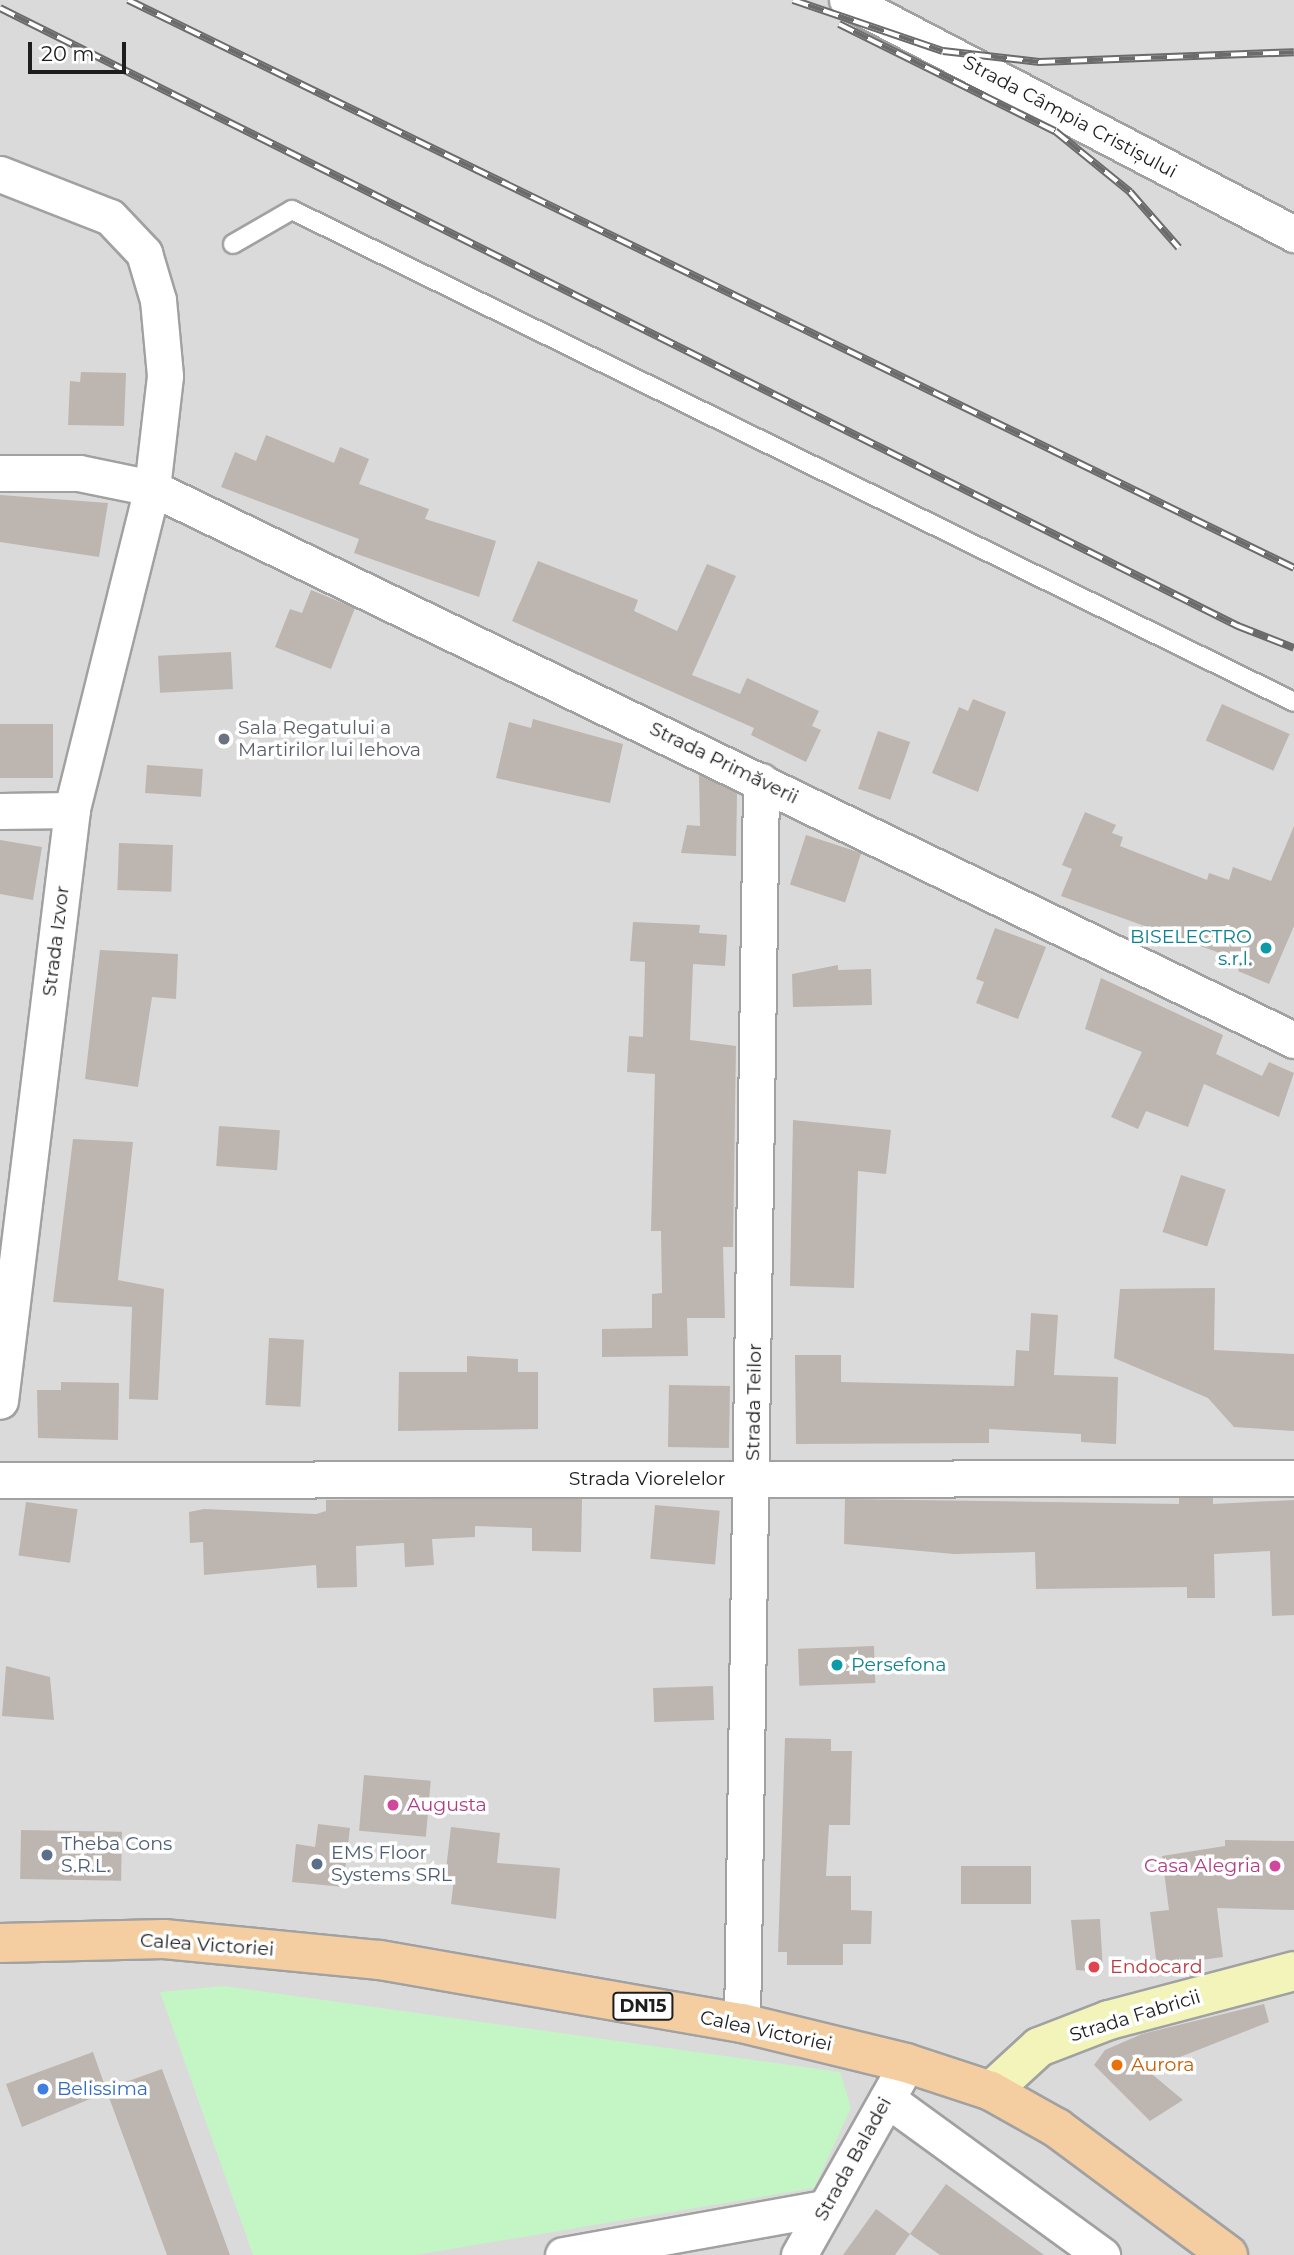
<!DOCTYPE html>
<html>
<head>
<meta charset="utf-8">
<style>
  body { margin:0 }
  #map { position:relative; width:1294px; height:2255px; overflow:hidden; background:#edeae3; font-family:Montserrat,sans-serif }
  div>[style] { position:absolute }
  .residential>* { inset:0; background:#dbdada; transform-origin:0 0 }
  .park>* { inset:0; background:#c3f5c5 }
  .building>* { inset:0; background:#bdb5b0; transform-origin:0 0 }
  .roads { filter:drop-shadow(2px 0 #a1a1a1) drop-shadow(-2px 0 #a1a1a1) drop-shadow(0 2px #a1a1a1) drop-shadow(0 -2px #a1a1a1) }
  .lane>* { height:18px; margin:-9px; padding:0 9px; transform-origin:9px; border-radius:9px; background:#fff }
  .street>* { height:35px; margin:-17.5px; padding:0 17.5px; transform-origin:17.5px; border-radius:17.5px; background:#fff }
  .secondary>* { height:38px; margin:-19px; padding:0 19px; transform-origin:19px; border-radius:19px; background:#f3f4ba }
  .primary>* { height:38px; margin:-19px; padding:0 19px; transform-origin:19px; border-radius:19px; background:#f4cea1 }
  .rail>* { height:8px; margin-top:-4px; transform-origin:0; background:repeating-linear-gradient(90deg,#fff 0 16px,#6b6b6b 0 32px); box-sizing:border-box; border-block:2px solid #6b6b6b }
  .dots>* { width:19px; height:19px; translate:-50% -50%; box-sizing:border-box; border:4px solid #fff; border-radius:50% }
  span { translate:-50% -50%; white-space:nowrap; text-align:center; line-height:1.15; -webkit-text-stroke:7px #fff; paint-order:stroke }
  .shield-label span { padding:2px 5px; background:#fff; border:2px solid; border-radius:5px; -webkit-text-stroke-width:0 }
  .shield-label { font-size:18px; color:#1d1d1d; font-weight:700 }
  .street-label { font-size:19px; color:#1d1d1d }
  .worship-label { font-size:19px; color:#5b616d }
  .left { translate:0 -50%; text-align:left }
  .culture-label { font-size:19px; color:#0d838f }
  .right { translate:-100% -50%; text-align:right }
  .hotel-label { font-size:19px; color:#b23c85 }
  .service-label { font-size:19px; color:#4e5e75 }
  .health-label { font-size:19px; color:#be3a42 }
  .food-label { font-size:19px; color:#c56008 }
  .shop-label { font-size:19px; color:#366cbe }
  .scale { position:absolute; left:28px; top:42px; width:98px; height:32px; box-sizing:border-box; border:4px solid #1d1d1d; border-top:0; padding-left:9px; font-size:21px; line-height:24px; white-space:nowrap; color:#1d1d1d; -webkit-text-stroke:5px #fff; paint-order:stroke }
</style>
</head>
<body>
<div id="map">
  <div class="residential">
    <div style="left:0;top:0;width:1294px;height:2255px"></div>
  </div>
  <div class="park">
    <div style="clip-path:polygon(224px 1986px,840px 2072px,851px 2108px,814px 2188px,415px 2255px,253px 2255px,160px 1992px)"></div>
  </div>
  <div class="building">
    <div style="clip-path:polygon(81px 372px,126px 373px,124px 426px,68px 425px,70px 381px,80px 382px)"></div>
    <div style="clip-path:polygon(266px 435px,334px 463px,340px 447px,369px 459px,359px 484px,429px 509px,425px 519px,496px 541px,479px 597px,354px 553px,359px 539px,221px 487px,235px 452px,256px 461px)"></div>
    <div style="clip-path:polygon(0 495px,108px 503px,99px 557px,0 542px)"></div>
    <div style="clip-path:polygon(538px 561px,638px 600px,634px 611px,677px 631px,707px 564px,736px 576px,692px 675px,740px 694px,747px 678px,819px 711px,812px 726px,821px 730px,806px 762px,751px 735px,754px 728px,512px 621px)"></div>
    <div style="clip-path:polygon(311px 590px,355px 608px,331px 669px,275px 647px,290px 609px,302px 613px)"></div>
    <div style="left:231px;top:652px;width:37px;height:73px;rotate:87deg"></div>
    <div style="clip-path:polygon(973px 699px,1006px 712px,978px 792px,932px 773px,959px 707px,968px 711px)"></div>
    <div style="left:1222px;top:704px;width:74px;height:40px;rotate:24deg"></div>
    <div style="clip-path:polygon(533px 719px,623px 744px,610px 803px,496px 778px,509px 722px,531px 728px)"></div>
    <div style="left:53px;top:724px;width:54px;height:53px;rotate:90deg"></div>
    <div style="left:878px;top:731px;width:34px;height:61px;rotate:19deg"></div>
    <div style="left:147px;top:765px;width:56px;height:28px;rotate:4deg"></div>
    <div style="clip-path:polygon(699px 775px,737px 793px,736px 856px,681px 853px,687px 825px,700px 826px)"></div>
    <div style="clip-path:polygon(1085px 812px,1116px 825px,1112px 833px,1123px 837px,1120px 846px,1207px 880px,1209px 873px,1229px 880px,1233px 867px,1271px 881px,1294px 826px,1294px 926px,1269px 984px,1238px 971px,1242px 961px,1061px 896px,1072px 869px,1062px 865px)"></div>
    <div style="left:806px;top:835px;width:58px;height:52px;rotate:18deg"></div>
    <div style="clip-path:polygon(0 840px,42px 847px,33px 900px,0 894px)"></div>
    <div style="left:119px;top:843px;width:54px;height:47px;rotate:2deg"></div>
    <div style="clip-path:polygon(633px 922px,700px 925px,699px 933px,727px 935px,725px 966px,693px 964px,690px 1040px,736px 1046px,733px 1247px,723px 1247px,725px 1318px,687px 1318px,688px 1356px,602px 1357px,602px 1329px,652px 1328px,652px 1294px,662px 1293px,661px 1231px,651px 1231px,655px 1074px,627px 1072px,629px 1036px,643px 1037px,645px 962px,630px 961px)"></div>
    <div style="clip-path:polygon(995px 928px,1046px 947px,1018px 1019px,976px 1003px,984px 982px,976px 979px)"></div>
    <div style="clip-path:polygon(100px 950px,178px 954px,176px 999px,152px 997px,138px 1087px,85px 1079px)"></div>
    <div style="clip-path:polygon(838px 965px,838px 970px,871px 969px,872px 1005px,793px 1007px,792px 974px)"></div>
    <div style="clip-path:polygon(1101px 978px,1223px 1035px,1216px 1054px,1262px 1076px,1269px 1062px,1294px 1073px,1279px 1117px,1204px 1084px,1188px 1127px,1146px 1111px,1138px 1129px,1111px 1117px,1142px 1052px,1085px 1029px)"></div>
    <div style="clip-path:polygon(793px 1120px,891px 1130px,886px 1174px,858px 1171px,854px 1288px,790px 1286px)"></div>
    <div style="left:219px;top:1126px;width:61px;height:40px;rotate:4deg"></div>
    <div style="clip-path:polygon(73px 1139px,133px 1142px,118px 1280px,164px 1289px,158px 1400px,129px 1399px,132px 1307px,53px 1302px)"></div>
    <div style="left:1181px;top:1175px;width:47px;height:60px;rotate:18deg"></div>
    <div style="clip-path:polygon(1215px 1288px,1214px 1350px,1294px 1354px,1294px 1431px,1234px 1427px,1208px 1398px,1114px 1358px,1120px 1289px)"></div>
    <div style="clip-path:polygon(1031px 1313px,1058px 1315px,1054px 1375px,1118px 1377px,1116px 1444px,1081px 1442px,1081px 1434px,989px 1429px,989px 1443px,796px 1444px,795px 1355px,841px 1355px,841px 1382px,1014px 1386px,1016px 1350px,1029px 1351px)"></div>
    <div style="left:269px;top:1338px;width:35px;height:67px;rotate:3deg"></div>
    <div style="clip-path:polygon(467px 1356px,518px 1359px,518px 1372px,538px 1372px,538px 1429px,398px 1431px,399px 1372px,467px 1372px)"></div>
    <div style="clip-path:polygon(61px 1382px,119px 1383px,118px 1440px,38px 1438px,37px 1390px,61px 1390px)"></div>
    <div style="left:669px;top:1385px;width:61px;height:62px;rotate:1deg"></div>
    <div style="clip-path:polygon(1179px 1498px,1213px 1498px,1213px 1504px,1294px 1500px,1294px 1615px,1272px 1616px,1270px 1551px,1214px 1554px,1215px 1598px,1187px 1598px,1187px 1587px,1036px 1589px,1035px 1552px,954px 1554px,844px 1544px,845px 1499px,1179px 1504px)"></div>
    <div style="clip-path:polygon(429px 1499px,582px 1499px,581px 1552px,532px 1551px,532px 1528px,475px 1526px,475px 1537px,432px 1539px,434px 1565px,405px 1567px,404px 1543px,356px 1546px,357px 1587px,317px 1588px,316px 1565px,204px 1575px,203px 1542px,190px 1543px,189px 1512px,204px 1509px,316px 1514px,326px 1511px,326px 1500px)"></div>
    <div style="left:26px;top:1502px;width:52px;height:54px;rotate:8deg"></div>
    <div style="left:655px;top:1505px;width:65px;height:54px;rotate:5deg"></div>
    <div style="left:874px;top:1646px;width:37px;height:76px;rotate:88deg"></div>
    <div style="clip-path:polygon(6px 1666px,50px 1677px,54px 1720px,2px 1716px)"></div>
    <div style="left:713px;top:1686px;width:34px;height:60px;rotate:88deg"></div>
    <div style="clip-path:polygon(785px 1738px,831px 1739px,831px 1751px,852px 1751px,850px 1825px,829px 1825px,826px 1876px,851px 1876px,851px 1910px,872px 1911px,871px 1944px,843px 1944px,843px 1965px,787px 1965px,787px 1952px,778px 1952px)"></div>
    <div style="left:364px;top:1775px;width:67px;height:56px;rotate:5deg"></div>
    <div style="clip-path:polygon(318px 1824px,350px 1828px,343px 1887px,292px 1882px,296px 1844px,315px 1847px)"></div>
    <div style="clip-path:polygon(451px 1827px,500px 1833px,497px 1863px,560px 1868px,556px 1919px,451px 1904px,454px 1879px,445px 1878px)"></div>
    <div style="left:21px;top:1830px;width:101px;height:49px;rotate:1deg"></div>
    <div style="clip-path:polygon(1225px 1840px,1294px 1841px,1294px 1910px,1217px 1908px,1223px 1957px,1157px 1966px,1150px 1912px,1169px 1910px,1162px 1856px,1225px 1846px)"></div>
    <div style="left:961px;top:1866px;width:70px;height:38px"></div>
    <div style="clip-path:polygon(1100px 1919px,1103px 1972px,1076px 1970px,1071px 1920px)"></div>
    <div style="clip-path:polygon(1264px 2004px,1269px 2022px,1147px 2070px,1183px 2100px,1150px 2121px,1094px 2065px,1105px 2050px,1142px 2034px)"></div>
    <div style="clip-path:polygon(93px 2052px,106px 2089px,162px 2069px,230px 2255px,167px 2255px,107px 2092px,22px 2127px,6px 2084px)"></div>
    <div style="clip-path:polygon(946px 2184px,1044px 2255px,940px 2255px,910px 2234px)"></div>
    <div style="clip-path:polygon(876px 2209px,910px 2234px,895px 2255px,843px 2255px)"></div>
  </div>
  <div class="roads">
    <div class="lane">
      <div style="left:233px;top:244px;width:68px;rotate:-30deg"></div>
      <div style="left:292px;top:210px;width:1116px;rotate:26.15deg"></div>
    </div>
    <div class="street">
      <div style="left:847px;top:0;width:505px;rotate:27.63deg"></div>
      <div style="left:0;top:174px;width:118px;rotate:21.4deg"></div>
      <div style="left:110px;top:217px;width:50px;rotate:46.6deg"></div>
      <div style="left:144px;top:253px;width:49px;rotate:73.4deg"></div>
      <div style="left:158px;top:300px;width:76px;rotate:84.7deg"></div>
      <div style="left:165px;top:376px;width:113px;rotate:96.6deg"></div>
      <div style="left:152px;top:488px;width:332px;rotate:104deg"></div>
      <div style="left:72px;top:810px;width:595px;rotate:96.95deg"></div>
      <div style="left:0;top:473px;width:79px"></div>
      <div style="left:79px;top:473px;width:75px;rotate:11.6deg"></div>
      <div style="left:152px;top:488px;width:1268px;rotate:25.8deg"></div>
      <div style="left:0;top:811px;width:72px;rotate:-0.8deg"></div>
      <div style="left:0;top:1480px;width:1294px;rotate:-0.09deg"></div>
      <div style="left:742px;top:2023px;width:1242px;rotate:-89.12deg"></div>
      <div style="left:887px;top:2099px;width:266px;rotate:36deg"></div>
      <div style="left:563px;top:2255px;width:266px;rotate:-10.2deg"></div>
      <div style="left:799px;top:2255px;width:202px;rotate:-60.6deg"></div>
    </div>
    <div class="secondary">
      <div style="left:991px;top:2091px;width:65px;rotate:-42.5deg"></div>
      <div style="left:1039px;top:2047px;width:75px;rotate:-21.1deg"></div>
      <div style="left:1109px;top:2020px;width:191px;rotate:-14.8deg"></div>
    </div>
    <div class="primary">
      <div style="left:0;top:1943px;width:164px;rotate:-1.4deg"></div>
      <div style="left:164px;top:1939px;width:217px;rotate:5.6deg"></div>
      <div style="left:380px;top:1960px;width:367px;rotate:9.9deg"></div>
      <div style="left:742px;top:2023px;width:169px;rotate:13.7deg"></div>
      <div style="left:906px;top:2063px;width:89px;rotate:18.2deg"></div>
      <div style="left:991px;top:2091px;width:76px;rotate:29.3deg"></div>
      <div style="left:1057px;top:2128px;width:213px;rotate:36.6deg"></div>
    </div>
  </div>
  <div class="rail">
    <div style="left:128px;top:0;width:1297px;rotate:25.97deg"></div>
    <div style="left:793px;top:0;width:158px;rotate:18.8deg"></div>
    <div style="left:943px;top:51px;width:97px;rotate:6.5deg"></div>
    <div style="left:1039px;top:62px;width:255px;rotate:-2.2deg"></div>
    <div style="left:0;top:8px;width:1384px;rotate:26.53deg"></div>
    <div style="left:1238px;top:626px;width:60px;rotate:21.4deg"></div>
    <div style="left:839px;top:24px;width:241px;rotate:26.4deg"></div>
    <div style="left:1055px;top:131px;width:97px;rotate:39.1deg"></div>
    <div style="left:1130px;top:192px;width:74px;rotate:48.8deg"></div>
  </div>
  <div class="dots">
    <div style="left:224px;top:739px;background:#6b7280"></div>
    <div style="left:1266px;top:948px;background:#0f9aa8"></div>
    <div style="left:837px;top:1665px;background:#0f9aa8"></div>
    <div style="left:393px;top:1805px;background:#d1479c"></div>
    <div style="left:47px;top:1855px;background:#5c6f8a"></div>
    <div style="left:317px;top:1864px;background:#5c6f8a"></div>
    <div style="left:1275px;top:1866px;background:#d1479c"></div>
    <div style="left:1094px;top:1967px;background:#e0444e"></div>
    <div style="left:1117px;top:2065px;background:#e8710a"></div>
    <div style="left:43px;top:2089px;background:#3f7fe0"></div>
  </div>
  <div class="shield-label">
    <span style="left:643px;top:2006px">DN15</span>
  </div>
  <div class="street-label">
    <span style="left:1070px;top:117px;rotate:28deg">Strada Câmpia Cristișului</span>
    <span style="left:724px;top:763px;rotate:26deg">Strada Primăverii</span>
    <span style="left:56px;top:941px;rotate:-83deg">Strada Izvor</span>
    <span style="left:754px;top:1402px;rotate:-89deg">Strada Teilor</span>
    <span style="left:647px;top:1479px">Strada Viorelelor</span>
    <span style="left:207px;top:1945px;rotate:4deg">Calea Victoriei</span>
    <span style="left:1135px;top:2016px;rotate:-17deg">Strada Fabricii</span>
    <span style="left:766px;top:2031px;rotate:12deg">Calea Victoriei</span>
    <span style="left:853px;top:2159px;rotate:-61deg">Strada Baladei</span>
  </div>
  <div class="worship-label">
    <span class="left" style="left:238px;top:739px">Sala Regatului a<br>Martirilor lui Iehova</span>
  </div>
  <div class="culture-label">
    <span class="right" style="left:1252px;top:948px">BISELECTRO<br>s.r.l.</span>
    <span class="left" style="left:851px;top:1665px">Persefona</span>
  </div>
  <div class="hotel-label">
    <span class="left" style="left:407px;top:1805px">Augusta</span>
    <span class="right" style="left:1261px;top:1866px">Casa Alegria</span>
  </div>
  <div class="service-label">
    <span class="left" style="left:61px;top:1855px">Theba Cons<br>S.R.L.</span>
    <span class="left" style="left:331px;top:1864px">EMS Floor<br>Systems SRL</span>
  </div>
  <div class="health-label">
    <span class="left" style="left:1110px;top:1967px">Endocard</span>
  </div>
  <div class="food-label">
    <span class="left" style="left:1131px;top:2065px">Aurora</span>
  </div>
  <div class="shop-label">
    <span class="left" style="left:57px;top:2089px">Belissima</span>
  </div>
  <div class="scale">20 m</div>
</div>
</body>
</html>
